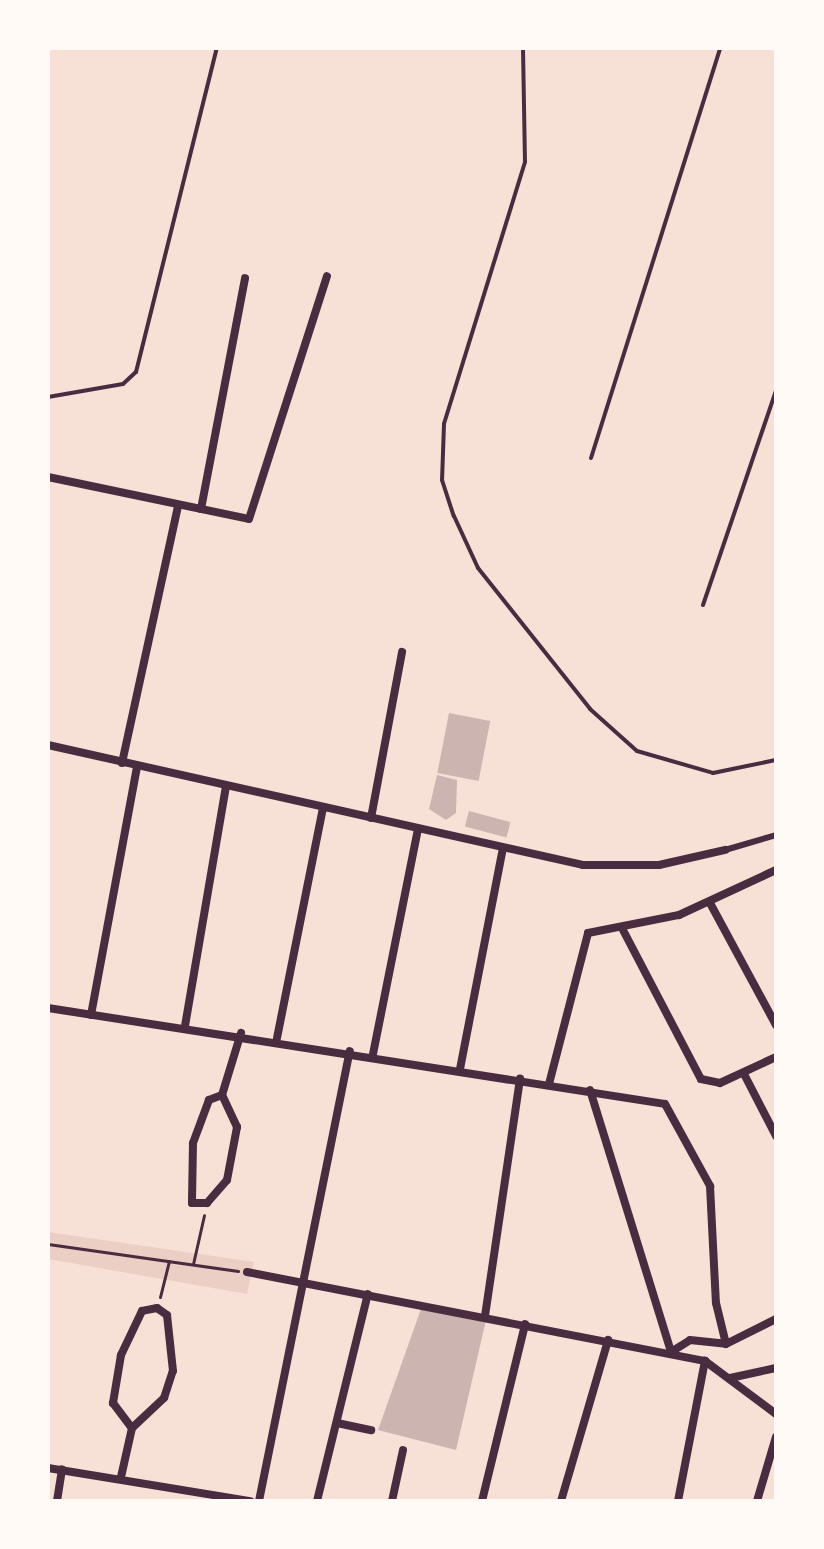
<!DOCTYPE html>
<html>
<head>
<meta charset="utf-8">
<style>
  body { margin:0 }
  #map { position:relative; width:824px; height:1549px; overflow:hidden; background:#f7e1d7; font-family:Jost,sans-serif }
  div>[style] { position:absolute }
  .green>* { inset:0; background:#ebcfc5 }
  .building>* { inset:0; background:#ccb4b1; transform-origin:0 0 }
  .path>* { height:3px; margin:-1.5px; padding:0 1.5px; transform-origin:1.5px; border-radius:1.5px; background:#4a2c40 }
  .service>* { height:4px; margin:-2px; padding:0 2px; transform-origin:2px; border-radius:2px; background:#4a2c40 }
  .pedestrian>* { height:6px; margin:-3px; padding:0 3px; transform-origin:3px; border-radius:3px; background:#4a2c40 }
  .minor>* { height:8px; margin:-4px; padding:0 4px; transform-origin:4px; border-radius:4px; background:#4a2c40 }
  span { translate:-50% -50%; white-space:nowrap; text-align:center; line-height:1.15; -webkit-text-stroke:6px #fffaf5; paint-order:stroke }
  .frame { position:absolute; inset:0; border:50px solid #fffaf5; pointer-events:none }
</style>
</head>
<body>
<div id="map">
  <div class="green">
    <div style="clip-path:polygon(48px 1232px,254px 1262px,247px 1294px,48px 1259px)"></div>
  </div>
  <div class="building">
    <div style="left:449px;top:713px;width:42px;height:61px;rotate:11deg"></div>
    <div style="clip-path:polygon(437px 775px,457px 780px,456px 813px,446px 820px,429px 809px)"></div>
    <div style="left:469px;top:811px;width:43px;height:16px;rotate:15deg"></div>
    <div style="clip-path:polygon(421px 1309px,486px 1320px,456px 1450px,378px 1430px)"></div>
  </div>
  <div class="path">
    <div style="left:48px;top:1244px;width:192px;rotate:8.1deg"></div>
    <div style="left:193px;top:1264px;width:50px;rotate:-77.3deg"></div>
    <div style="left:160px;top:1297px;width:37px;rotate:-76deg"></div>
  </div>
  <div class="service">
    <div style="left:523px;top:48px;width:114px;rotate:89deg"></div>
    <div style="left:525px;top:162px;width:274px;rotate:107.2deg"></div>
    <div style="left:444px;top:424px;width:56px;rotate:92deg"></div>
    <div style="left:442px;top:480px;width:38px;rotate:72deg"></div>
    <div style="left:454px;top:516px;width:57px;rotate:65.2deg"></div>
    <div style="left:478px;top:568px;width:180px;rotate:51.5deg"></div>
    <div style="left:590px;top:709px;width:63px;rotate:41.8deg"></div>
    <div style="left:637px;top:751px;width:79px;rotate:16.1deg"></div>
    <div style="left:713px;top:773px;width:64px;rotate:-11.7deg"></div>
    <div style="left:48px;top:397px;width:76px;rotate:-9.8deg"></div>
    <div style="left:123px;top:384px;width:18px;rotate:-43deg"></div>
    <div style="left:136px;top:372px;width:334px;rotate:-76deg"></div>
    <div style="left:591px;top:458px;width:430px;rotate:-72.5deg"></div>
    <div style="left:703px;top:605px;width:227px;rotate:-71.2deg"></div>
  </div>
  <div class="pedestrian">
    <div style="left:725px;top:850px;width:53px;rotate:-16.4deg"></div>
  </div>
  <div class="minor">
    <div style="left:48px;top:477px;width:205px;rotate:11.8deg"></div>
    <div style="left:249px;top:519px;width:255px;rotate:-72.2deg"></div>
    <div style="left:201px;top:509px;width:235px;rotate:-79.2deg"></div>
    <div style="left:48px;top:745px;width:548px;rotate:12.64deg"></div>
    <div style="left:583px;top:865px;width:76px"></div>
    <div style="left:659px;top:865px;width:68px;rotate:-12.8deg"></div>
    <div style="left:122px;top:763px;width:262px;rotate:-77.7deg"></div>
    <div style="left:371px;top:818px;width:169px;rotate:-79.4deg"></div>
    <div style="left:710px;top:903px;width:139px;rotate:61.6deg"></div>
    <div style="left:623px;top:930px;width:168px;rotate:62.4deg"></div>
    <div style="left:701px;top:1079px;width:19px;rotate:12deg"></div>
    <div style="left:720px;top:1083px;width:62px;rotate:-24.9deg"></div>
    <div style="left:48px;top:1008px;width:624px;rotate:8.84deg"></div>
    <div style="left:665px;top:1104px;width:94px;rotate:61.2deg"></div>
    <div style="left:710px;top:1186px;width:117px;rotate:87.1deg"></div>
    <div style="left:716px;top:1303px;width:42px;rotate:76.3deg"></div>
    <div style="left:91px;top:1015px;width:253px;rotate:-79.5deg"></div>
    <div style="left:185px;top:1026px;width:243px;rotate:-80.3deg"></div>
    <div style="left:277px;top:1038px;width:235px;rotate:-78.7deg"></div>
    <div style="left:373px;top:1054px;width:229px;rotate:-78.7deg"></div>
    <div style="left:460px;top:1069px;width:221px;rotate:-79deg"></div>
    <div style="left:744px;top:1074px;width:70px;rotate:62.7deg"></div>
    <div style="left:549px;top:1084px;width:156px;rotate:-75.5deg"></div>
    <div style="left:588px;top:933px;width:93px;rotate:-11.2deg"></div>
    <div style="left:679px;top:915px;width:107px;rotate:-24.9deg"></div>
    <div style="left:590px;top:1090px;width:274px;rotate:72.8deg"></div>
    <div style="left:222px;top:1095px;width:14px;rotate:159deg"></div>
    <div style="left:209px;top:1100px;width:46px;rotate:110.4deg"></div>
    <div style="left:193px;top:1143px;width:60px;rotate:91deg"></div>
    <div style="left:192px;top:1203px;width:15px"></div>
    <div style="left:207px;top:1203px;width:30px;rotate:-49deg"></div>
    <div style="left:227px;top:1180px;width:54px;rotate:-79.3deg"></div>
    <div style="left:237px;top:1127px;width:35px;rotate:-115deg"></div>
    <div style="left:222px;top:1095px;width:65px;rotate:-73deg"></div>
    <div style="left:247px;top:1272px;width:467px;rotate:11deg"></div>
    <div style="left:705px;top:1361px;width:89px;rotate:36.7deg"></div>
    <div style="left:485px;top:1316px;width:240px;rotate:-81.6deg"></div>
    <div style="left:671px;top:1352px;width:22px;rotate:-32deg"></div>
    <div style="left:690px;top:1340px;width:36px;rotate:6deg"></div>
    <div style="left:726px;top:1344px;width:56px;rotate:-26.6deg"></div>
    <div style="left:730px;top:1378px;width:47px;rotate:-12.3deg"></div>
    <div style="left:337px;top:1423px;width:35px;rotate:12deg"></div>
    <div style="left:48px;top:1468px;width:205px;rotate:9.3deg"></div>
    <div style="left:121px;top:1477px;width:50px;rotate:-77.3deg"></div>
    <div style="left:132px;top:1428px;width:44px;rotate:-43.2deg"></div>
    <div style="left:164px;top:1398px;width:28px;rotate:-72deg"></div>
    <div style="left:173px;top:1371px;width:56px;rotate:-96.1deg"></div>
    <div style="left:167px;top:1315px;width:12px;rotate:-145deg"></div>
    <div style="left:157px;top:1308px;width:15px;rotate:169deg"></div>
    <div style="left:142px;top:1311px;width:49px;rotate:115.5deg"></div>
    <div style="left:121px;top:1355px;width:49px;rotate:99.5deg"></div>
    <div style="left:113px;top:1403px;width:31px;rotate:53deg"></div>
    <div style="left:57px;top:1501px;width:32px;rotate:-81deg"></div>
    <div style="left:259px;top:1501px;width:459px;rotate:-78.6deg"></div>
    <div style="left:317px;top:1501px;width:213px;rotate:-76.2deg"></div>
    <div style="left:392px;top:1501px;width:52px;rotate:-77.8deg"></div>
    <div style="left:482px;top:1501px;width:182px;rotate:-76.3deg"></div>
    <div style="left:561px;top:1501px;width:168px;rotate:-73.7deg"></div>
    <div style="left:678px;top:1501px;width:143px;rotate:-79.1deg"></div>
    <div style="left:757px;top:1501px;width:67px;rotate:-73.5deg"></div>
  </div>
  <div class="frame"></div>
</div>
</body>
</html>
